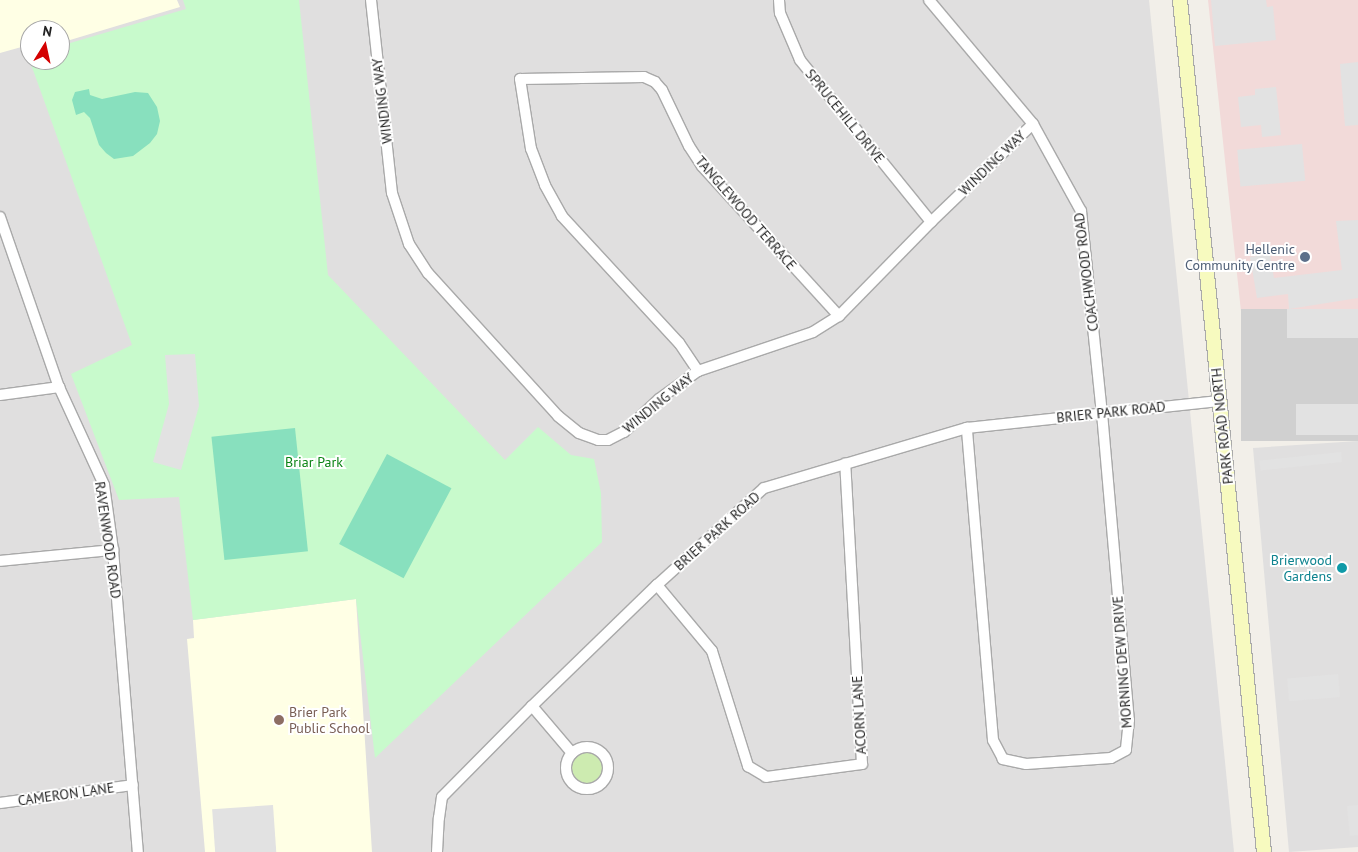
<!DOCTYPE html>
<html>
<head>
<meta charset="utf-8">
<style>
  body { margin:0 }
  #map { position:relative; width:1358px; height:852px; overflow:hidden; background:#f2efe9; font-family:"PT Sans",sans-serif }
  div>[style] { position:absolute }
  .residential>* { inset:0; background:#e0dfdf }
  .commercial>* { inset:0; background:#f2dad9 }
  .education>* { inset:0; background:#ffffe5 }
  .religious>* { inset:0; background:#d0d0d0; transform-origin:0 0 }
  .grass>* { inset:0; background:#cdebb0 }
  .round { border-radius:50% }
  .park>* { inset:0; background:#c8facc }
  .pitch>* { inset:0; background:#88e0be; transform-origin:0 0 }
  .parking>* { inset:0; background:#e2e2e2; transform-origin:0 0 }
  .roads { filter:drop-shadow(1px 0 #a9a9a9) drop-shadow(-1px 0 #a9a9a9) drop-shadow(0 1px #a9a9a9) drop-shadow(0 -1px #a9a9a9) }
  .minor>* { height:10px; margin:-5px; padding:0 5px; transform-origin:5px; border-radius:5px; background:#fff }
  .minor>.ring { margin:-5px; padding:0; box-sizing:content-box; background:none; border:10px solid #fff; border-radius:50% }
  .secondary>* { height:14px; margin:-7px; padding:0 7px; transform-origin:7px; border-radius:7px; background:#f7fabf }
  .dots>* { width:14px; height:14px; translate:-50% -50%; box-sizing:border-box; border:2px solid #fff; border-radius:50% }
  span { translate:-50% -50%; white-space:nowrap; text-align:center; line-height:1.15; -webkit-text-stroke:4px #fff; paint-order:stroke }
  .street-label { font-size:14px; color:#222 }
  .service-label { font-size:14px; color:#4e5e75 }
  .right { translate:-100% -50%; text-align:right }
  .park-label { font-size:14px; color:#0c8416 }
  .culture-label { font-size:14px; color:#0d838f }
  .education-label { font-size:14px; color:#785e54 }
  .left { translate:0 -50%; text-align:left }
  .north { position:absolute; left:20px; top:20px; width:50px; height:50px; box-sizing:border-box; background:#fff; border:1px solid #a7a7a7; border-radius:50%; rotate:10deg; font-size:14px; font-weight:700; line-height:20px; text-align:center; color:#222 }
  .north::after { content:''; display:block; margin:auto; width:18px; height:22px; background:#d40000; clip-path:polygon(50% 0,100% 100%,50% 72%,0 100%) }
</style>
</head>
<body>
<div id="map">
  <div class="residential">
    <div style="clip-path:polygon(evenodd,0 0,1149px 0,1234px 852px,0 852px,0 0,30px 30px,60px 30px,60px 60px,30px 60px,30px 30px)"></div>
    <div style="clip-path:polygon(1358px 441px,1358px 847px,1289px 852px,1253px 448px)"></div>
  </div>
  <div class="commercial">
    <div style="clip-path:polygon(1208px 0,1358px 0,1358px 309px,1242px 321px)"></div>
  </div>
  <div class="education">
    <div style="clip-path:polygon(0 0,177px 0,180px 7px,60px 43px,60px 30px,30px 30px,30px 52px,25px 46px,0 53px)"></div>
    <div style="clip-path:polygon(356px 599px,372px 852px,205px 852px,187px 639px,194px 638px,193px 620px)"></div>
  </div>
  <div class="religious">
    <div style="left:1358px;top:309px;width:132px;height:117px;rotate:90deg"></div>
  </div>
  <div class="grass">
    <div class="round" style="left:571px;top:752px;width:32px;height:32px"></div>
  </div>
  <div class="park">
    <div style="clip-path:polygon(183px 0,299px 0,328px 275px,505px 460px,538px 427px,571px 455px,594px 459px,601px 493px,602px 542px,375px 758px,356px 599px,193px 620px,179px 497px,119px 500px,71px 374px,132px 345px,28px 56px,30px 55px,30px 60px,60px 60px,60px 46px,186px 9px)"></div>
  </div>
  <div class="pitch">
    <div style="clip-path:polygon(89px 89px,90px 95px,102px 99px,135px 92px,148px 93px,157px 107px,160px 121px,157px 134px,150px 143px,133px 156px,114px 159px,106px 153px,99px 145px,90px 118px,84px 112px,76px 115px,72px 100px,75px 92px)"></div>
    <div style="left:295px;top:428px;width:124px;height:84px;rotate:84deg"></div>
    <div style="left:387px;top:454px;width:73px;height:102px;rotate:28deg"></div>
  </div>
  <div class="parking">
    <div style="clip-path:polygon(1211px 0,1266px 0,1267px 7px,1273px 6px,1276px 40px,1215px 46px)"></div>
    <div style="clip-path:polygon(1358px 62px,1358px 125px,1345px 126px,1340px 64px)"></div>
    <div style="clip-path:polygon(1276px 87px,1281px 135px,1262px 137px,1261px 125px,1241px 127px,1238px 97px,1255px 95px,1255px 89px)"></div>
    <div style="left:1302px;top:144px;width:37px;height:65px;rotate:85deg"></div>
    <div style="clip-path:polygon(1358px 220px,1358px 298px,1289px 309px,1288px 294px,1257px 298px,1250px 257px,1270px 254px,1274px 278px,1342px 270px,1336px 221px)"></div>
    <div style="left:1358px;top:309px;width:29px;height:71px;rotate:90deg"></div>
    <div style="clip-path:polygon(195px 354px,199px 406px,181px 470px,153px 462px,169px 404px,165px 355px)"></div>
    <div style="left:1358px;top:404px;width:31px;height:62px;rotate:90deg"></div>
    <div style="left:1341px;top:452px;width:10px;height:82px;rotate:84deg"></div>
    <div style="left:1338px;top:674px;width:23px;height:51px;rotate:85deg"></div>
    <div style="left:273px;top:805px;width:47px;height:61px;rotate:86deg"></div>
    <div style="clip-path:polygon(1358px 805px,1358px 835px,1350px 836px,1347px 806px)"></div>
  </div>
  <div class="roads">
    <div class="minor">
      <div style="left:371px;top:0;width:194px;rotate:83.8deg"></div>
      <div style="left:392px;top:193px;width:54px;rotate:71.6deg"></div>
      <div style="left:409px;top:244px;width:35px;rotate:57deg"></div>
      <div style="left:428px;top:273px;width:193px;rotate:47.7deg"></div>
      <div style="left:558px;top:416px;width:27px;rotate:39deg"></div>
      <div style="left:579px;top:433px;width:20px;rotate:20deg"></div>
      <div style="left:598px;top:440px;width:10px"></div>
      <div style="left:608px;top:440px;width:18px;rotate:-27deg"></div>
      <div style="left:624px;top:432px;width:48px;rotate:-43.3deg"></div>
      <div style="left:659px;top:399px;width:48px;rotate:-35.7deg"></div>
      <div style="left:698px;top:371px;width:121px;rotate:-18.7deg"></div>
      <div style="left:813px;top:332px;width:31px;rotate:-32deg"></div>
      <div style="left:839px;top:316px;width:132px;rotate:-45.6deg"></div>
      <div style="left:931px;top:222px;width:141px;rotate:-43.9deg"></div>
      <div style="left:779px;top:0;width:13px;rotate:86deg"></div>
      <div style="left:780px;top:13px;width:51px;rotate:66.9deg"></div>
      <div style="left:800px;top:60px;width:208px;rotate:51deg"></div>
      <div style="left:929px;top:0;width:162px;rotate:50deg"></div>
      <div style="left:1033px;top:124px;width:99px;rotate:61.1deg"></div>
      <div style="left:1081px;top:211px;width:203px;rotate:84.1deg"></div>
      <div style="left:1102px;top:413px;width:308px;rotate:85deg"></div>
      <div style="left:1129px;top:720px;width:30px;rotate:96deg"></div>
      <div style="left:1126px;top:750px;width:17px;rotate:152deg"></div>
      <div style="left:1111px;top:758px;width:85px;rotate:176deg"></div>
      <div style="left:1026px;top:764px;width:24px;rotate:-168deg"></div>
      <div style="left:1003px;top:759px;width:21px;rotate:-118deg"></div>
      <div style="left:993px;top:740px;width:313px;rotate:-94.8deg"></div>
      <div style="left:0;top:217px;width:180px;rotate:70.9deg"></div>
      <div style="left:59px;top:387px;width:108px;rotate:65.3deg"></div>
      <div style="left:104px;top:485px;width:66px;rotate:82.1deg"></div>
      <div style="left:113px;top:550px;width:303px;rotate:85.3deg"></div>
      <div style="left:698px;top:371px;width:34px;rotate:-124deg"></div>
      <div style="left:679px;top:343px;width:173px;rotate:-132.7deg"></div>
      <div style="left:562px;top:216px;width:35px;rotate:-119deg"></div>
      <div style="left:545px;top:185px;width:39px;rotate:-111deg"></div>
      <div style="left:531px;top:149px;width:71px;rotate:-98.9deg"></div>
      <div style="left:520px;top:79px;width:124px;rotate:-0.9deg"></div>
      <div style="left:644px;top:77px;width:12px;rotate:24deg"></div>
      <div style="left:655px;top:82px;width:11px;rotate:49deg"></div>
      <div style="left:662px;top:90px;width:62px;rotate:64.3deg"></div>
      <div style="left:689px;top:146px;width:24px;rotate:57deg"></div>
      <div style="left:702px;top:166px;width:203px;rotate:47.6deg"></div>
      <div style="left:0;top:395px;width:60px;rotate:-7.7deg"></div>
      <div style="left:0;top:561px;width:114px;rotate:-5.6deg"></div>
      <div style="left:657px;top:585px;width:86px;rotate:50.2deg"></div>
      <div style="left:712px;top:651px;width:121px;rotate:72.6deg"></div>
      <div style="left:748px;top:766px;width:21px;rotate:31deg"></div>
      <div style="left:766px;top:777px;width:97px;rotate:-7.7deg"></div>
      <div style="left:862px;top:764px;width:301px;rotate:-93.2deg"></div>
      <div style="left:532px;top:706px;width:62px;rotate:49.6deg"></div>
      <div class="ring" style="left:566px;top:747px;width:32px;height:32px"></div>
      <div style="left:0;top:803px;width:134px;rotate:-7.7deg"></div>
      <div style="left:437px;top:852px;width:34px;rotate:-87deg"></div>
      <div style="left:439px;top:818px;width:21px;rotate:-82deg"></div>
      <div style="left:442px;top:797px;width:128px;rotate:-45.3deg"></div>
      <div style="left:532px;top:706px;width:174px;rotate:-44.1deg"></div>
      <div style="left:657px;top:585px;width:144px;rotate:-42.2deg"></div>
      <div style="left:764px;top:488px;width:212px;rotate:-16.5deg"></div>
      <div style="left:967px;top:428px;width:253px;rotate:-6.1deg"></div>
    </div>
    <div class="secondary">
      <div style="left:1180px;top:0;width:856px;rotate:84.37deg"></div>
    </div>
  </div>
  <div class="dots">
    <div style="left:1305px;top:257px;background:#5c6f8a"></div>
    <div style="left:1342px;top:568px;background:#0f9aa8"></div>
    <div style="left:279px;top:720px;background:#8d6e63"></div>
  </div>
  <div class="street-label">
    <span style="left:382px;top:101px;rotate:-97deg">WINDING WAY</span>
    <span style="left:845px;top:116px;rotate:51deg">SPRUCEHILL DRIVE</span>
    <span style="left:992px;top:163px;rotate:-44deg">WINDING WAY</span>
    <span style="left:746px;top:213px;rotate:49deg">TANGLEWOOD TERRACE</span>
    <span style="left:1086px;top:272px;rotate:-97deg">COACHWOOD ROAD</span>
    <span style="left:658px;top:403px;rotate:-39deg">WINDING WAY</span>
    <span style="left:1111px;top:412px;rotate:-6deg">BRIER PARK ROAD</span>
    <span style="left:1222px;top:426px;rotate:-96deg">PARK ROAD NORTH</span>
    <span style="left:717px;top:531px;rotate:-42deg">BRIER PARK ROAD</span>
    <span style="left:108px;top:540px;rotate:82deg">RAVENWOOD ROAD</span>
    <span style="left:1122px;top:662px;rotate:-94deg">MORNING DEW DRIVE</span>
    <span style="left:859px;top:715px;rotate:-93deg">ACORN LANE</span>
    <span style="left:66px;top:794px;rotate:-8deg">CAMERON LANE</span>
  </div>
  <div class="service-label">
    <span class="right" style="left:1295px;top:257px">Hellenic<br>Community Centre</span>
  </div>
  <div class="park-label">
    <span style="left:314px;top:462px">Briar Park</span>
  </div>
  <div class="culture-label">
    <span class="right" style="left:1332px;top:568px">Brierwood<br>Gardens</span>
  </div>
  <div class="education-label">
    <span class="left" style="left:289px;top:720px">Brier Park<br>Public School</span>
  </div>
  <div class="north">N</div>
</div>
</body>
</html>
